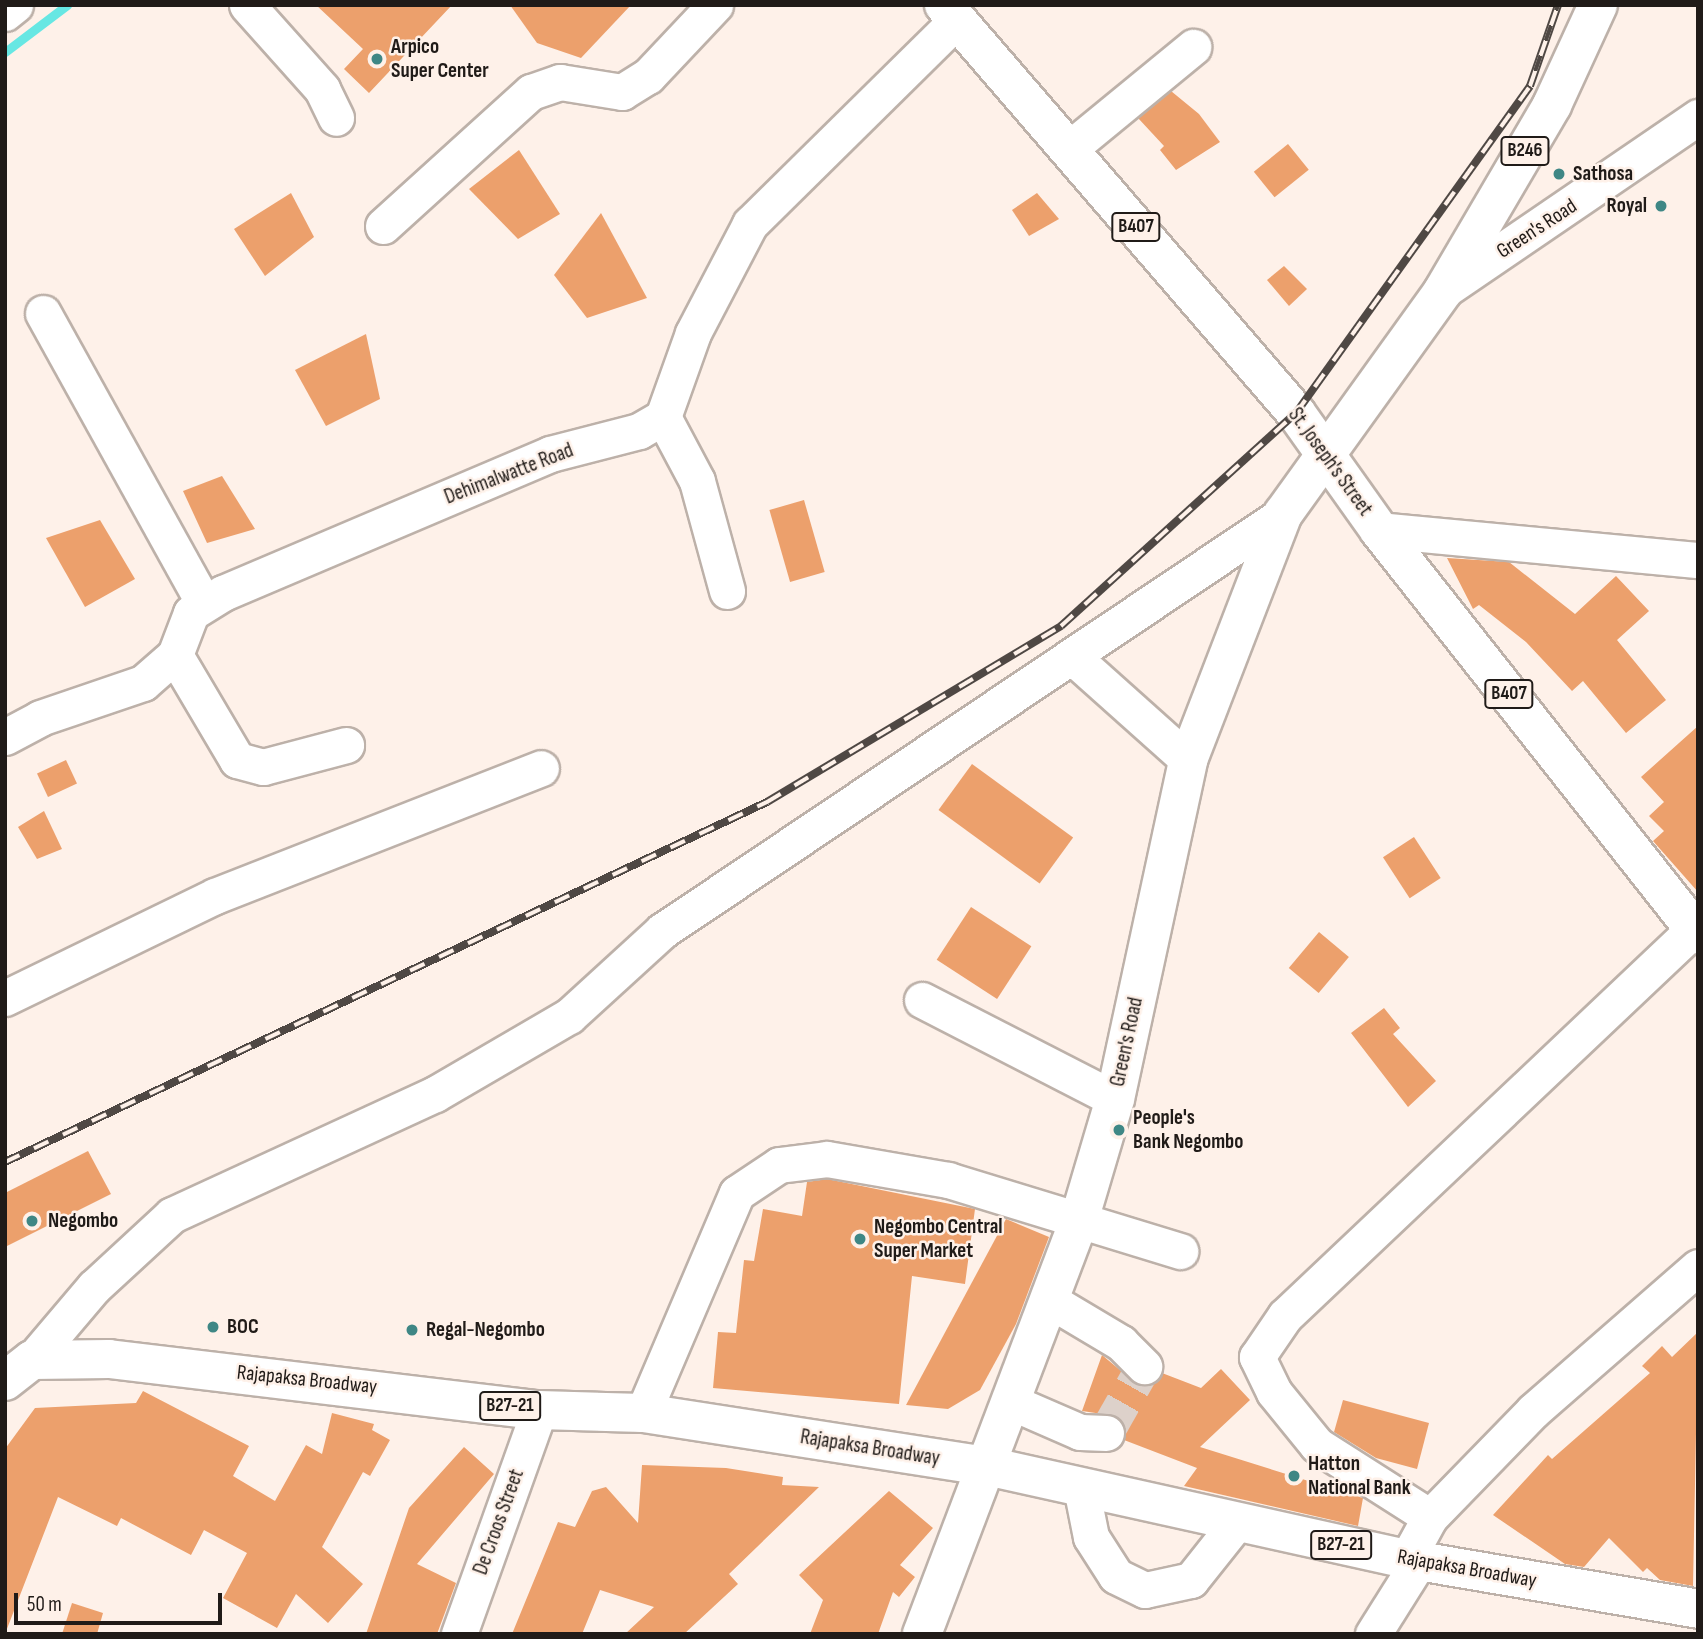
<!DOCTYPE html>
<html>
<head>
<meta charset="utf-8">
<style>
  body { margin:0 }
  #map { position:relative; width:1703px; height:1639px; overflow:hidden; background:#fef1e9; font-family:"Sofia Sans Condensed",sans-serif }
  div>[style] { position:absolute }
  .stream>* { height:9px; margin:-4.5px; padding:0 4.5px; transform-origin:4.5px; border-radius:4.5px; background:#67e7e3 }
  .building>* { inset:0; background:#eca06c; transform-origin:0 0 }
  .minor-tunnel>* { height:35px; margin-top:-17.5px; transform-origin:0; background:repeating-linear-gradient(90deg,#ddd1ca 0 35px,transparent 0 53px) }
  .roads { filter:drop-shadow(2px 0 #bdb1a9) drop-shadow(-2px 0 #bdb1a9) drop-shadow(0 2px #bdb1a9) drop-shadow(0 -2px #bdb1a9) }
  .minor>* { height:35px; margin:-17.5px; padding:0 17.5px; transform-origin:17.5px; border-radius:17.5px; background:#fff }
  .major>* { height:38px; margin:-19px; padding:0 19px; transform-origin:19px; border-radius:19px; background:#fff }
  .rail>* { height:8px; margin-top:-4px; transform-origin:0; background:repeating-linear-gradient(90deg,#fef1e9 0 16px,#4f4844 0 32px); box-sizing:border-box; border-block:2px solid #4f4844 }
  .dots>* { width:19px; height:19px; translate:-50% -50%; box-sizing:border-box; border:4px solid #fef1e9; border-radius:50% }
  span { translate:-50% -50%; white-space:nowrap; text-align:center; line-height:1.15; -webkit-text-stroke:5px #fef1e9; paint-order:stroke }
  .shield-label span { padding:2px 5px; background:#fef1e9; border:2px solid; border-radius:5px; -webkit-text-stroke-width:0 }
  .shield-label { font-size:19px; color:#201b18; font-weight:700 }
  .poi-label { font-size:21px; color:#201b18; font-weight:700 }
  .left { translate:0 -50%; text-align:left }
  .right { translate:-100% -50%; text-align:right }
  .street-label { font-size:21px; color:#201b18 }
  .frame { position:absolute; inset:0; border:7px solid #201b18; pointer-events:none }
  .scale { position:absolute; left:14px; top:1593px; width:208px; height:32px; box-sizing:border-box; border:4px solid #201b18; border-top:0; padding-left:9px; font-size:21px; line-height:24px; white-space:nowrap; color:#201b18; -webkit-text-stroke:5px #fef1e9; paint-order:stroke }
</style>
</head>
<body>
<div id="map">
  <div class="stream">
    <div style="left:5px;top:52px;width:78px;rotate:-37.2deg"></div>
  </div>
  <div class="building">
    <div style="clip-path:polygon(316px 5px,452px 5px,369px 93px,344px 69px,363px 49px)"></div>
    <div style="clip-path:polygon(510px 5px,631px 5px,581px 58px,537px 43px)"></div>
    <div style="clip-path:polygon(1171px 91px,1199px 114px,1220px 142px,1176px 170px,1160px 150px,1164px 146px,1138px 118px)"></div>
    <div style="left:1288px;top:144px;width:33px;height:44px;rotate:51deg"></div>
    <div style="clip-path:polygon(519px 150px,560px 214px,518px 239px,469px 189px)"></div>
    <div style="clip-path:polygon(291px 193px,314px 237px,265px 276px,234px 229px)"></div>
    <div style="clip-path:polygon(1037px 193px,1059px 219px,1029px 236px,1012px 210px)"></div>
    <div style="clip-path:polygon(601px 213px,647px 298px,587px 318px,554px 275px)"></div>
    <div style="clip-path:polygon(1284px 266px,1307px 289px,1289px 306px,1267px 280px)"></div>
    <div style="clip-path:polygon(366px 334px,380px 399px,326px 426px,295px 370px)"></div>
    <div style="clip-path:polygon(222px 476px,255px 529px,207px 543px,183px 491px)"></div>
    <div style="left:804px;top:500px;width:75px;height:36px;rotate:74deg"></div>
    <div style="clip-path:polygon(100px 520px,135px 579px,85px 607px,46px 538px)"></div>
    <div style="clip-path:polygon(1447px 558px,1509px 562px,1575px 614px,1616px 576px,1649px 611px,1617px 640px,1666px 700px,1626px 733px,1583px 681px,1572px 691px,1526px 642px,1479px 605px,1473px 609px)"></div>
    <div style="clip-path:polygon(1698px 726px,1698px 892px,1653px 841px,1664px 831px,1649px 816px,1664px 802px,1641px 777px)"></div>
    <div style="left:66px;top:760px;width:26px;height:32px;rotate:65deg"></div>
    <div style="left:972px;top:764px;width:125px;height:57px;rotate:36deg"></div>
    <div style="clip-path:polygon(44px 811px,62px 849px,37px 859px,18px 827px)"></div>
    <div style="left:1414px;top:837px;width:49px;height:37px;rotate:57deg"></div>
    <div style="left:971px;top:907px;width:72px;height:63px;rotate:33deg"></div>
    <div style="left:1319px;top:932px;width:39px;height:47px;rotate:40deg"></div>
    <div style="clip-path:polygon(1384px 1008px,1400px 1028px,1393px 1034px,1436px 1081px,1408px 1107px,1351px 1033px)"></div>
    <div style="clip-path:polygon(88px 1151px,111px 1194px,5px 1247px,5px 1193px)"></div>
    <div style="clip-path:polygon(827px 1179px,975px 1209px,965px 1284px,912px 1276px,899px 1404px,713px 1388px,718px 1332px,736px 1333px,744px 1260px,754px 1261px,763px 1209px,802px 1216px,807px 1182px)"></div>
    <div style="clip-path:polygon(1006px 1219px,1049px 1237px,1016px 1324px,980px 1390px,948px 1409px,906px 1405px)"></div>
    <div style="clip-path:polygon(1698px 1332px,1693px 1586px,1660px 1580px,1647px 1568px,1643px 1572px,1609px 1538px,1584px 1567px,1565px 1564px,1493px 1515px,1548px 1455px,1552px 1459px,1650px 1373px,1642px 1366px,1662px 1346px,1672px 1357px)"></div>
    <div style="clip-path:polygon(1102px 1355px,1139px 1386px,1162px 1373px,1201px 1388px,1221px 1369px,1250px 1400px,1200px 1447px,1363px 1498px,1358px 1526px,1184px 1486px,1197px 1468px,1124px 1440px,1116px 1416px,1082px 1411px)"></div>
    <div style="clip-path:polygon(143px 1391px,249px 1446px,233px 1476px,275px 1501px,306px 1445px,322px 1454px,332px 1413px,374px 1424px,372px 1430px,390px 1440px,370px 1476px,363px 1472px,322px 1547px,363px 1584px,328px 1623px,296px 1594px,277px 1628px,223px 1598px,247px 1553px,204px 1530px,191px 1555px,121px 1518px,117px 1526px,58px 1497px,5px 1634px,5px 1449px,35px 1408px,136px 1403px)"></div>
    <div style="clip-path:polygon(1343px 1400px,1429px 1423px,1417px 1469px,1376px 1458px,1334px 1432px)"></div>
    <div style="clip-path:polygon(464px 1447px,494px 1474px,417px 1564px,456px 1583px,437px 1634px,366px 1634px,409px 1508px)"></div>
    <div style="clip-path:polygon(642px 1465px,726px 1468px,783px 1477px,782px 1485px,819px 1487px,729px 1574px,738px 1584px,684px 1634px,625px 1634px,654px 1607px,600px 1590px,582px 1634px,512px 1634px,558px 1522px,575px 1527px,592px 1491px,606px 1487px,638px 1523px)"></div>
    <div style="clip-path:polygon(889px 1491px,933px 1528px,900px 1565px,915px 1577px,899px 1597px,893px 1592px,878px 1634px,810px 1634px,823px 1600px,799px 1575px)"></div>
    <div style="clip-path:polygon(72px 1603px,103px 1613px,97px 1634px,62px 1634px)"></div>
  </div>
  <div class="minor-tunnel">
    <div style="left:1106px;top:1433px;width:77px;rotate:-60.4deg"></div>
  </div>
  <div class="roads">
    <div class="minor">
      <div style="left:247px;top:5px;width:113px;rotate:48.2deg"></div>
      <div style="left:322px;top:89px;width:32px;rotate:64deg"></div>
      <div style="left:5px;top:13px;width:13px;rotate:-39deg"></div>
      <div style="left:1069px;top:149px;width:161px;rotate:-39.4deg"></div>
      <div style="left:383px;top:226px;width:200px;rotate:-42.2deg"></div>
      <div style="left:531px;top:92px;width:31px;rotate:-19deg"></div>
      <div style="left:560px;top:82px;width:63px;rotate:9.2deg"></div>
      <div style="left:622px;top:92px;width:31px;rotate:-32deg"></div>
      <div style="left:648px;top:76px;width:98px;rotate:-46.7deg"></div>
      <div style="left:1443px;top:291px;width:309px;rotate:-34.3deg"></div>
      <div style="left:43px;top:313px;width:332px;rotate:61deg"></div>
      <div style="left:663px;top:417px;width:72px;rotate:62deg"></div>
      <div style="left:697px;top:481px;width:114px;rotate:74.7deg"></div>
      <div style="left:1379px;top:530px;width:320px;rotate:5.4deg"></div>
      <div style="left:175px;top:655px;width:122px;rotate:59.4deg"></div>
      <div style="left:237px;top:760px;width:27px;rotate:15deg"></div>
      <div style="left:263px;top:767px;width:86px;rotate:-14.8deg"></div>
      <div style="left:1075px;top:659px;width:152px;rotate:41.8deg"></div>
      <div style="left:5px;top:737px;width:40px;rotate:-28deg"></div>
      <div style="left:40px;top:718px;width:109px;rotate:-18.8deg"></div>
      <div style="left:143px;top:683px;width:43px;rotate:-41.2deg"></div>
      <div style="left:175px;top:655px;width:45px;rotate:-69.1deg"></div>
      <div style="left:191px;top:613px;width:38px;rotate:-32deg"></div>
      <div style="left:223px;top:593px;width:355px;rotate:-23deg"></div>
      <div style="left:550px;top:454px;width:92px;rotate:-14.5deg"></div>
      <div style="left:639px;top:431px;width:28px;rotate:-30deg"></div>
      <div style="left:663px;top:417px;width:89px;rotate:-70.3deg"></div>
      <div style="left:693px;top:333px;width:123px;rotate:-62.4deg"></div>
      <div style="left:750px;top:224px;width:291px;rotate:-44.6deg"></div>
      <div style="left:5px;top:998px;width:233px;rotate:-25.9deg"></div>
      <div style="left:215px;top:896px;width:350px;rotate:-21.4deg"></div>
      <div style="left:922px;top:1000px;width:217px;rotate:27.2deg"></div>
      <div style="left:1049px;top:1300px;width:84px;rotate:30.8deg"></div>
      <div style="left:1121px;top:1343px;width:33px;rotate:45deg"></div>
      <div style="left:32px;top:1360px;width:96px;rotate:-49.7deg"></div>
      <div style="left:94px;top:1287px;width:106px;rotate:-42.7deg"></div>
      <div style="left:172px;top:1215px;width:289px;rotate:-24.7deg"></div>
      <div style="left:435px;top:1094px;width:155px;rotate:-30.2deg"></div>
      <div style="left:569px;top:1016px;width:126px;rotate:-42.4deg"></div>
      <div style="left:662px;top:931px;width:748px;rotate:-33.88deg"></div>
      <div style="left:1011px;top:1402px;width:75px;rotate:23.5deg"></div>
      <div style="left:1080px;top:1432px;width:26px;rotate:2deg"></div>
      <div style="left:643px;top:1413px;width:239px;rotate:-66.9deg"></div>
      <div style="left:737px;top:1193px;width:50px;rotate:-33.7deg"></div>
      <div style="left:779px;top:1165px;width:48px;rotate:-7.1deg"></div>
      <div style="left:827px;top:1159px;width:123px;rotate:9.8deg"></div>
      <div style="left:948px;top:1180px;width:243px;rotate:17deg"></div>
      <div style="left:1081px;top:1487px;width:51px;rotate:78.7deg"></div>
      <div style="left:1091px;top:1537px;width:46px;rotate:57.3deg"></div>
      <div style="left:1116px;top:1576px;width:32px;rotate:26deg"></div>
      <div style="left:1145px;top:1590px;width:47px;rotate:-12.3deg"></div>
      <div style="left:1191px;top:1580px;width:74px;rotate:-51.6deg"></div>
      <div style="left:1430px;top:1517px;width:134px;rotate:-147.5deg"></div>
      <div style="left:1317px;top:1445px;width:68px;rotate:-129.1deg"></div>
      <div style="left:1274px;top:1392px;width:39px;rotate:-116deg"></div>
      <div style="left:1257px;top:1357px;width:50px;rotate:-55.7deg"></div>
      <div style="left:1285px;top:1316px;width:563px;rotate:-43.42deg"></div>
      <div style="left:1407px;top:1559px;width:48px;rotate:-61.3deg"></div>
      <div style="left:1430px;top:1517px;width:148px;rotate:-45.8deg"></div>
      <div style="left:1533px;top:1411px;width:219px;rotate:-41.1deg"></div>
      <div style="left:459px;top:1634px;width:238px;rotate:-70.3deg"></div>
      <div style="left:1373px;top:1634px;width:86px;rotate:-57.8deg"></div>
    </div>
    <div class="major">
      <div style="left:944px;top:5px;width:539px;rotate:49.21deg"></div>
      <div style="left:1296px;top:413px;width:143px;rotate:54.6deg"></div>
      <div style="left:1379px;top:530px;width:515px;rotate:51.71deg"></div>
      <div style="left:5px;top:1381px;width:34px;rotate:-38deg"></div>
      <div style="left:32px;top:1360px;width:77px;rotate:-0.7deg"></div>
      <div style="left:109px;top:1359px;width:433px;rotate:6.8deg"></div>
      <div style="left:539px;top:1410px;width:104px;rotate:1.7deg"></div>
      <div style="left:643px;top:1413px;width:348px;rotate:8.8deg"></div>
      <div style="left:987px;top:1466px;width:430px;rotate:12.5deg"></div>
      <div style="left:1407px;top:1559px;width:295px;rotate:9.7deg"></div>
      <div style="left:922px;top:1634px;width:446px;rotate:-69.2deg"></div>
      <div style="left:1080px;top:1217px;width:123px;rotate:-73.5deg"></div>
      <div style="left:1115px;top:1099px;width:347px;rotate:-77.8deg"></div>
      <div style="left:1188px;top:760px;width:264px;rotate:-68.9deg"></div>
      <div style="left:1283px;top:514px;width:274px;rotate:-54.3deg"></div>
      <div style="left:1443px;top:291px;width:216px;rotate:-59.6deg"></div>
      <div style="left:1552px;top:105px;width:110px;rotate:-65.3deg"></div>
    </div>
  </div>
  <div class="rail">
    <div style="left:5px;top:1162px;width:843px;rotate:-25.29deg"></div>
    <div style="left:767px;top:802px;width:343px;rotate:-30.9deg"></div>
    <div style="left:1061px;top:626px;width:317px;rotate:-42.2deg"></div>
    <div style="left:1296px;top:413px;width:402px;rotate:-54.4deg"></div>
    <div style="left:1530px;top:86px;width:86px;rotate:-70.9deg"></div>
  </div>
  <div class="dots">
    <div style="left:377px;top:59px;background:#3f8785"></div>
    <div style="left:1559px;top:174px;background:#3f8785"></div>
    <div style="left:1661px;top:206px;background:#3f8785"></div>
    <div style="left:1119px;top:1130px;background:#3f8785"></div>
    <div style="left:32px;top:1221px;background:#3f8785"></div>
    <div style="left:860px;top:1239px;background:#3f8785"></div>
    <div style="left:213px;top:1327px;background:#3f8785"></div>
    <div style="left:412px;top:1330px;background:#3f8785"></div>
    <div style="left:1294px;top:1476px;background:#3f8785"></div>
  </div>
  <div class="shield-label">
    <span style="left:1525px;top:151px">B246</span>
    <span style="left:1136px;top:227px">B407</span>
    <span style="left:1509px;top:694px">B407</span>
    <span style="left:510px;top:1406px">B27-21</span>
    <span style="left:1341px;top:1545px">B27-21</span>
  </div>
  <div class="poi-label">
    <span class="left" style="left:391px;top:59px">Arpico<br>Super Center</span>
    <span class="left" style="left:1573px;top:174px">Sathosa</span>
    <span class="right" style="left:1647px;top:206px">Royal</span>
    <span class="left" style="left:1133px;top:1130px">People's<br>Bank Negombo</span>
    <span class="left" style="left:48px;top:1221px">Negombo</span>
    <span class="left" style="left:874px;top:1239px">Negombo Central<br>Super Market</span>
    <span class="left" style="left:227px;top:1327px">BOC</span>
    <span class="left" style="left:426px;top:1330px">Regal-Negombo</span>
    <span class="left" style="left:1308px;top:1476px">Hatton<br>National Bank</span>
  </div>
  <div class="street-label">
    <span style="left:1537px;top:229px;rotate:-33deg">Green's Road</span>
    <span style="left:1330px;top:462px;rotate:54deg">St. Joseph's Street</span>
    <span style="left:509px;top:474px;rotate:-21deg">Dehimalwatte Road</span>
    <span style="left:1127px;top:1042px;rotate:-78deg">Green's Road</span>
    <span style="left:307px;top:1380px;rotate:6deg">Rajapaksa Broadway</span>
    <span style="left:870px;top:1448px;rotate:9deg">Rajapaksa Broadway</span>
    <span style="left:499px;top:1522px;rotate:-70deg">De Croos Street</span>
    <span style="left:1467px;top:1569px;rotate:10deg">Rajapaksa Broadway</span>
  </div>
  <div class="frame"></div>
  <div class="scale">50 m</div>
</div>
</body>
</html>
